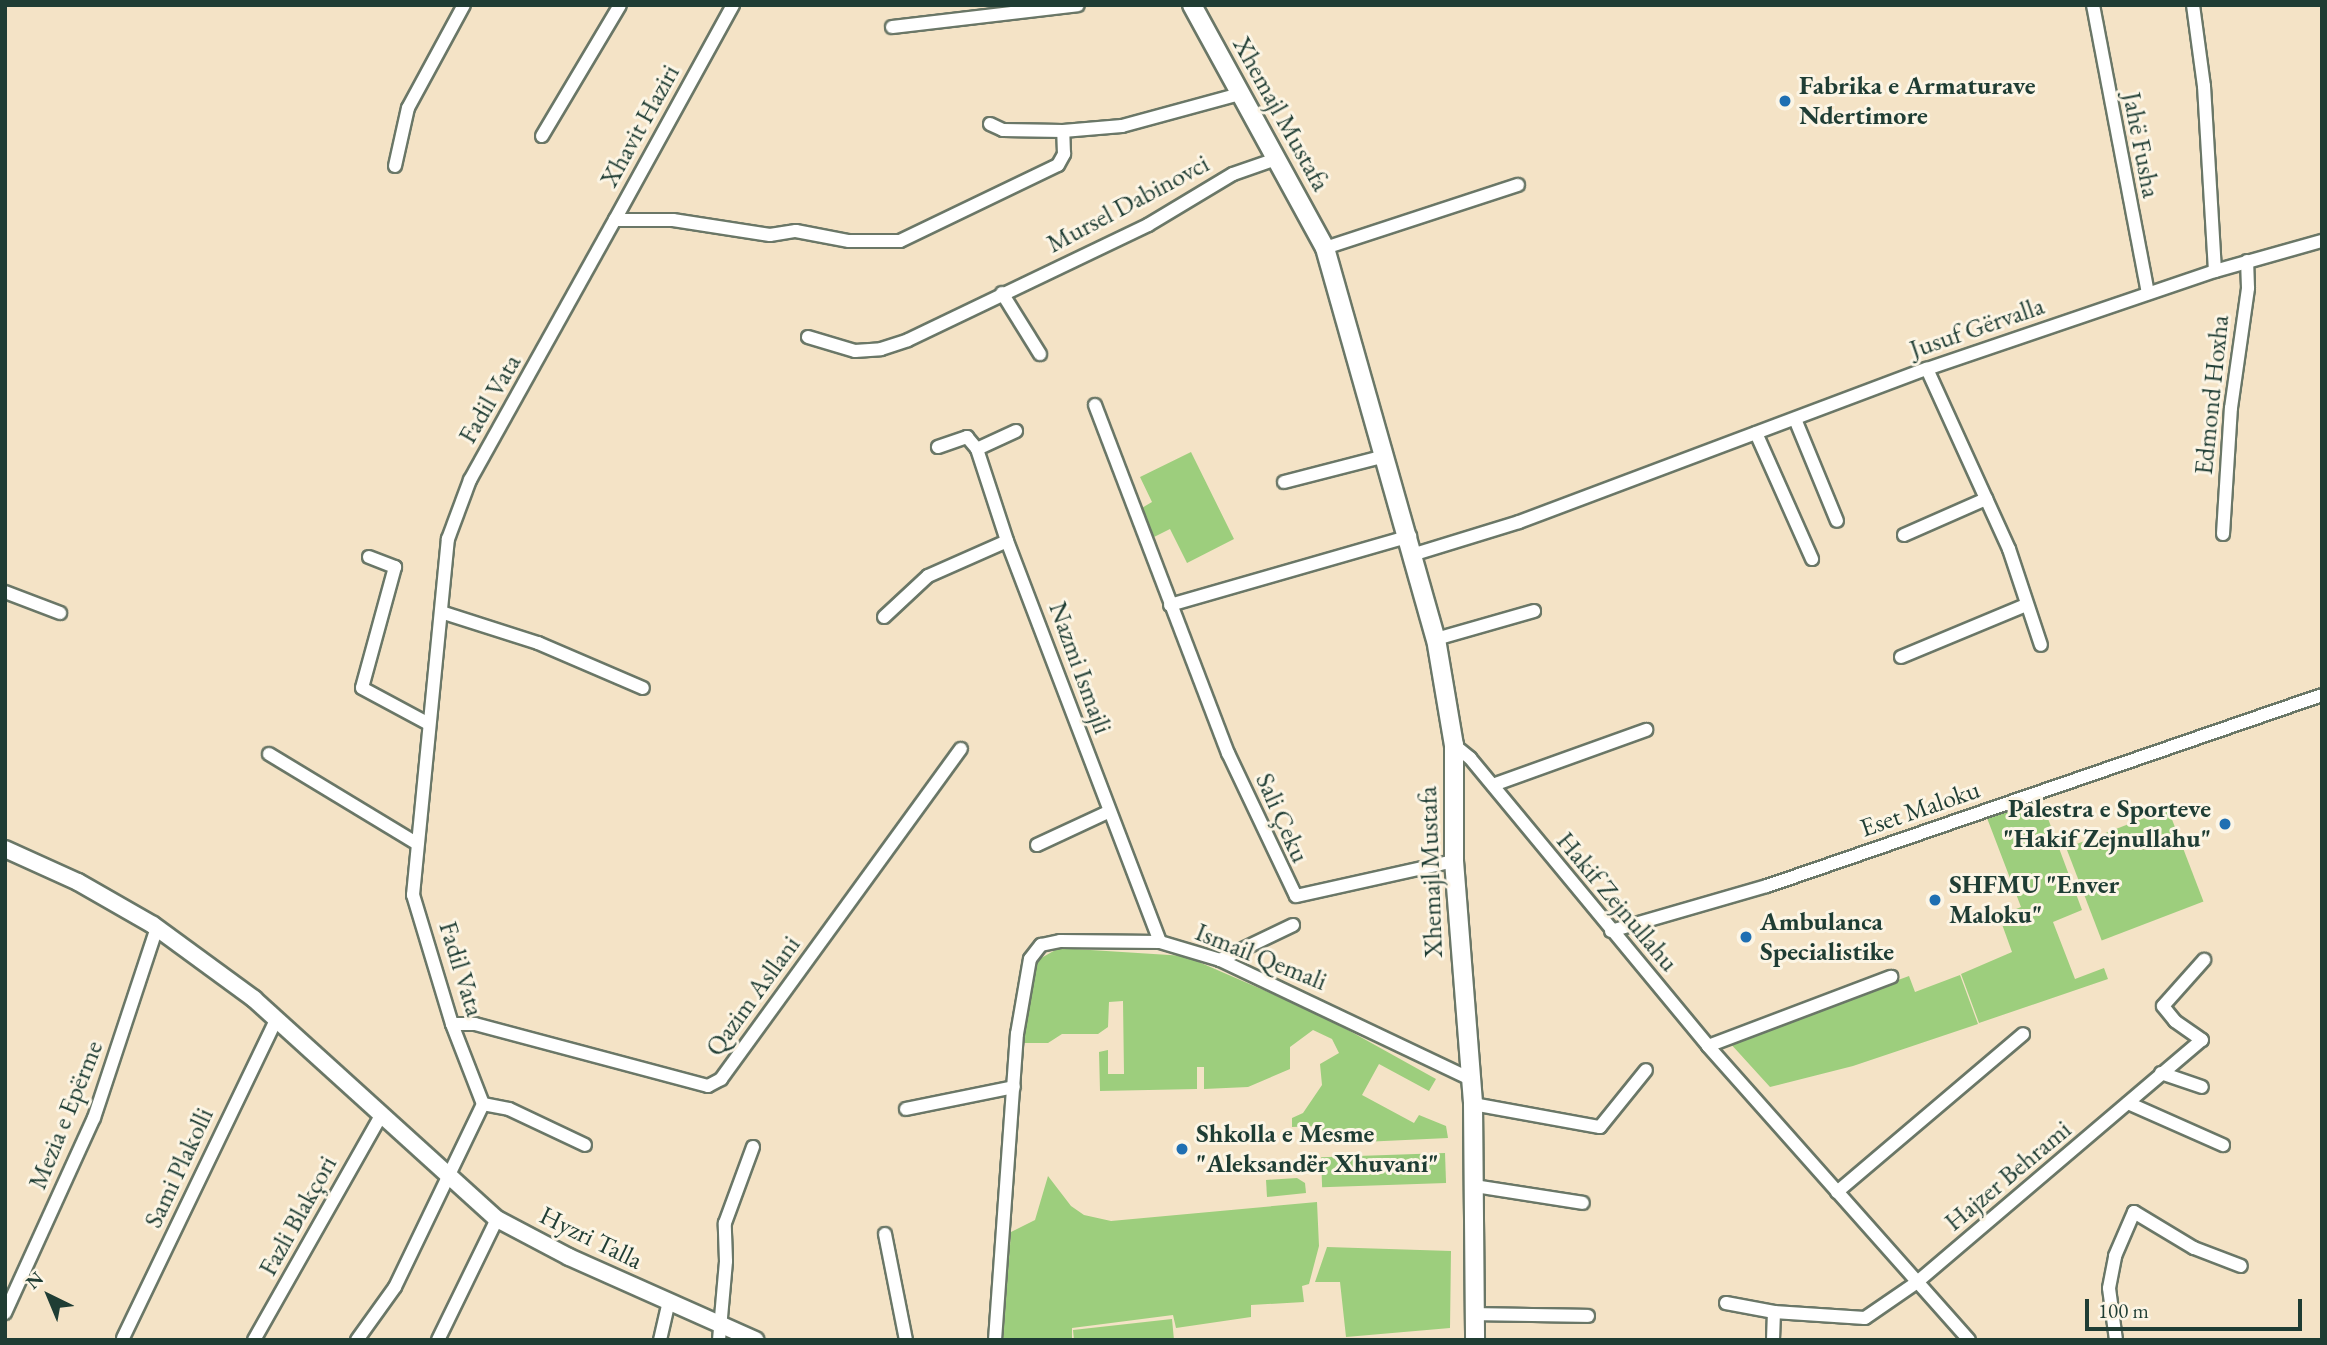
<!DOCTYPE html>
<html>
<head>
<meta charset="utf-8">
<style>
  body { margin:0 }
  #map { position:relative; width:2327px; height:1345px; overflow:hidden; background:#f4e3c6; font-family:"EB Garamond",serif }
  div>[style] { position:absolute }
  .green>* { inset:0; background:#9dce7d; transform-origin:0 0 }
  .roads { filter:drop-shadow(2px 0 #6a7767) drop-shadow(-2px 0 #6a7767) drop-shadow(0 2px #6a7767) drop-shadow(0 -2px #6a7767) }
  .minor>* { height:12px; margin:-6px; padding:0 6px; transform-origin:6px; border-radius:6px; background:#fff }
  .tertiary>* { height:16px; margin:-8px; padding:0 8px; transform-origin:8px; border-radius:8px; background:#fff }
  .secondary>* { height:18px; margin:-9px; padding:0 9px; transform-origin:9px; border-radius:9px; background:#fff }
  .dots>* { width:19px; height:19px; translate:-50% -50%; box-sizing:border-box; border:4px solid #fcf5e5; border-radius:50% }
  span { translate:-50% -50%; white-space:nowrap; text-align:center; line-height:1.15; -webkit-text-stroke:6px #fcf5e5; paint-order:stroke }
  .poi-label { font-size:26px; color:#1f3d34; font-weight:700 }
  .left { translate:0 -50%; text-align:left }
  .right { translate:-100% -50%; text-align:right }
  .street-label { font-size:26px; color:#1f3d34 }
  .frame { position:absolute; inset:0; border:7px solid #1f3d34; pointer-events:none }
  .north { position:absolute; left:14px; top:1261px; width:70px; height:70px; -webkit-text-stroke:5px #fcf5e5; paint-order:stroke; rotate:317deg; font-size:19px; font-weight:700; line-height:28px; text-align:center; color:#1f3d34 }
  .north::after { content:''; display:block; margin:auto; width:24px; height:32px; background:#1f3d34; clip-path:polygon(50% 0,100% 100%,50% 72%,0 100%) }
  .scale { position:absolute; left:2085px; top:1299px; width:217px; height:32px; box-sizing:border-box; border:4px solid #1f3d34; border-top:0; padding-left:9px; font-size:21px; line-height:24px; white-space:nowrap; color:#1f3d34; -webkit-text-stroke:5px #fcf5e5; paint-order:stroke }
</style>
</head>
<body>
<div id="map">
  <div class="green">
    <div style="clip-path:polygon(1191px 452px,1234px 539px,1187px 563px,1170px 529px,1154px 537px,1140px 509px,1152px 502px,1140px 477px)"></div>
    <div style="clip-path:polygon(2040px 797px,2082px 910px,2053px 922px,2075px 979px,2104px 968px,2108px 979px,1979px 1023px,1961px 974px,2012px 952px,1999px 916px,2021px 907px,1987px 818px)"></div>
    <div style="left:2168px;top:809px;width:99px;height:109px;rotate:69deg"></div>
    <div style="clip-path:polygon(1059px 948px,1185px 956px,1321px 1015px,1436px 1079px,1429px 1091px,1379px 1064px,1362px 1095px,1414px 1123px,1419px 1115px,1446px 1126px,1448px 1138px,1320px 1144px,1317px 1126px,1292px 1127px,1292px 1118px,1303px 1113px,1322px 1085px,1320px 1064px,1339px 1053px,1332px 1039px,1313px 1030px,1290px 1047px,1290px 1069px,1248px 1087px,1204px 1089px,1204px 1067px,1197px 1067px,1197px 1089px,1100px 1091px,1099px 1052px,1108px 1050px,1108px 1074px,1124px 1074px,1123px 1001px,1109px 1002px,1108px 1027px,1098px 1034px,1062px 1034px,1048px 1043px,1022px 1043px,1034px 962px)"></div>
    <div style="clip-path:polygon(1960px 975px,1978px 1024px,1853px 1066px,1770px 1087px,1729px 1042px,1909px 976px,1915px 992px)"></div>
    <div style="left:1445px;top:1153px;width:30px;height:124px;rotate:88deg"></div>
    <div style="clip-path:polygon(1048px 1176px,1071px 1206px,1084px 1215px,1111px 1221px,1317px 1202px,1319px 1246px,1309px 1284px,1302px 1286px,1304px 1302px,1251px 1305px,1251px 1317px,1176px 1328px,1173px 1315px,1072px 1328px,1072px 1340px,1003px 1340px,1011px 1232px,1035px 1220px)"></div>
    <div style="clip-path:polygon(1297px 1178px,1305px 1183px,1306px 1193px,1267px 1197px,1266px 1180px)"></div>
    <div style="clip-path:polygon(1327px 1247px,1451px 1251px,1450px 1328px,1346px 1337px,1340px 1282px,1315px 1282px)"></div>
    <div style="clip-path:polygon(1172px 1319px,1174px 1340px,1074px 1340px,1073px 1330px)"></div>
  </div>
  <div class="roads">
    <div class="minor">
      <div style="left:733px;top:5px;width:245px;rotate:118.8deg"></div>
      <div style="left:615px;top:220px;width:58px"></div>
      <div style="left:673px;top:220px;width:98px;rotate:8.8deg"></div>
      <div style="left:770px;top:235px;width:26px;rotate:-9deg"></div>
      <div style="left:796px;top:231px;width:54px;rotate:10.7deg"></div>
      <div style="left:849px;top:241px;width:51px"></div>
      <div style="left:900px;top:241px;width:175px;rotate:-25.7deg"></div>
      <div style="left:1058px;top:165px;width:13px;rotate:-61deg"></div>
      <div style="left:1064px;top:154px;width:23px;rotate:-92deg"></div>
      <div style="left:1063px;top:131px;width:59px;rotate:-4.8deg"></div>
      <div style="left:1122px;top:126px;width:122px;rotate:-15.2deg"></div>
      <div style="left:2093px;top:5px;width:293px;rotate:79.2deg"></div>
      <div style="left:2193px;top:5px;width:82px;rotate:82.3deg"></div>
      <div style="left:2204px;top:86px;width:185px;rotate:86.6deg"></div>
      <div style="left:892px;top:27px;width:187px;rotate:-6.7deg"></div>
      <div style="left:990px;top:124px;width:14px;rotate:25deg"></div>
      <div style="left:1003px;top:130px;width:60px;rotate:1deg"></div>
      <div style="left:542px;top:136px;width:152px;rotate:-59.2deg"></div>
      <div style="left:395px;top:166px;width:59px;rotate:-77.4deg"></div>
      <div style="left:408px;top:108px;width:117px;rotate:-61.5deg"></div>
      <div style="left:1325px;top:248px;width:203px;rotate:-18.1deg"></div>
      <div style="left:1002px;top:293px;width:72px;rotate:58.1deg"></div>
      <div style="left:808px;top:337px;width:49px;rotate:16.6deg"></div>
      <div style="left:855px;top:351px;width:26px;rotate:-4deg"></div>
      <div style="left:881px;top:349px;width:28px;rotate:-18deg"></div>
      <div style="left:908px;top:340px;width:266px;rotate:-25.6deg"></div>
      <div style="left:1148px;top:225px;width:99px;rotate:-31deg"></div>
      <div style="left:1233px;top:174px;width:46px;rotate:-19.2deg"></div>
      <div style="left:1927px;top:369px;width:198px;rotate:65.5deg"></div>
      <div style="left:2009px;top:549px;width:101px;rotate:71.6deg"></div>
      <div style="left:1095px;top:405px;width:373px;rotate:69.1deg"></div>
      <div style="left:1228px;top:753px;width:158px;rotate:64.6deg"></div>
      <div style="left:1296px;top:896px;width:162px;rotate:-12.5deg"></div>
      <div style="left:1795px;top:419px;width:110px;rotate:67.6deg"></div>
      <div style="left:1756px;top:433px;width:138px;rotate:66deg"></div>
      <div style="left:938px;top:447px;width:31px;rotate:-19deg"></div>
      <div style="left:967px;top:437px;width:16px;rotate:50deg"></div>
      <div style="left:977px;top:449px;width:97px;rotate:71.9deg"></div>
      <div style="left:1007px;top:541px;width:429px;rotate:69.1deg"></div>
      <div style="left:977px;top:449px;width:43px;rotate:-24.8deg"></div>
      <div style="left:1284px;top:482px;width:104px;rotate:-14.4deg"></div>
      <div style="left:2223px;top:534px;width:126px;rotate:-86.4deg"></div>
      <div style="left:2231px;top:408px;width:121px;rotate:-81.9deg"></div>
      <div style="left:2248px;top:288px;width:27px;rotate:-92deg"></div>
      <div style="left:1904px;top:535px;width:90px;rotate:-23.7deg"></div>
      <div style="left:1415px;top:554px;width:109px;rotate:-17.1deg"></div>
      <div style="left:1519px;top:522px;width:436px;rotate:-20.6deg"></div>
      <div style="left:1927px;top:369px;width:304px;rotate:-18.8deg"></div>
      <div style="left:2215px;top:271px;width:111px;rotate:-15.7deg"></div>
      <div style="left:369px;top:557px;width:28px;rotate:21deg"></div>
      <div style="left:395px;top:567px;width:125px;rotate:105.3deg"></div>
      <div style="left:362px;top:688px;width:74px;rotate:28.3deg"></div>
      <div style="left:5px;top:592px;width:59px;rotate:20.9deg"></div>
      <div style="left:1170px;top:605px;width:250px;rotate:-16deg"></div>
      <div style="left:444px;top:613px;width:99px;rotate:17.7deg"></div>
      <div style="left:538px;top:643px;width:114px;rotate:23.2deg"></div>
      <div style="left:884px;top:617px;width:60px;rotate:-43deg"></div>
      <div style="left:928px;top:576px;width:86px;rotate:-23.9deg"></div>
      <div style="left:1436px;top:639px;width:102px;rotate:-15.9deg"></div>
      <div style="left:1901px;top:657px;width:135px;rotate:-22.6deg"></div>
      <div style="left:1454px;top:745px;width:21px;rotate:39deg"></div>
      <div style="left:1470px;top:758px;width:374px;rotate:50.4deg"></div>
      <div style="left:1708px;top:1046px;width:393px;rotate:48.4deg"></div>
      <div style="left:269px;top:754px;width:172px;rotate:31.2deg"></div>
      <div style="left:1493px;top:785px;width:163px;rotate:-19.8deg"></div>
      <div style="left:1037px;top:845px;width:78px;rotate:-24.9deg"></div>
      <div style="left:1611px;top:931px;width:162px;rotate:-16.1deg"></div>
      <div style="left:1767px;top:886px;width:587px;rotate:-18.99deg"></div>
      <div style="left:1220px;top:960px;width:81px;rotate:-25.6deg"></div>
      <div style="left:452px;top:1024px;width:23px"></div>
      <div style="left:475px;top:1024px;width:241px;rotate:14.9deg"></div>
      <div style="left:708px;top:1086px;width:15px;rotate:-28deg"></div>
      <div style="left:721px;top:1079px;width:408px;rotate:-54deg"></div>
      <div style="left:1708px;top:1046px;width:196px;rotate:-20.7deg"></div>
      <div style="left:2161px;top:1073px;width:43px;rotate:18.9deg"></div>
      <div style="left:2128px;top:1103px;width:104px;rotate:23.9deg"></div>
      <div style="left:483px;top:1104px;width:26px;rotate:11deg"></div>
      <div style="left:509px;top:1109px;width:84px;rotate:25.3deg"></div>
      <div style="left:1473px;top:1104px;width:129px;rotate:10.3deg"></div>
      <div style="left:1600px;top:1127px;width:73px;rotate:-51.1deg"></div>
      <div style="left:906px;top:1109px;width:110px;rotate:-11.5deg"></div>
      <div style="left:1475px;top:1186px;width:109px;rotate:8.9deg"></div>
      <div style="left:1837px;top:1192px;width:244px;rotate:-40.3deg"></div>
      <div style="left:885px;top:1234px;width:108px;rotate:78.8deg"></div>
      <div style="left:1726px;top:1303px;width:49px;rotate:10.6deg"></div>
      <div style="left:1774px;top:1312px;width:91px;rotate:3.8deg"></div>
      <div style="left:1865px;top:1318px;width:62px;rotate:-34.5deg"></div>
      <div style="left:1916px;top:1283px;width:375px;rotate:-40.4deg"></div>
      <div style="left:2202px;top:1040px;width:33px;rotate:-145deg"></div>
      <div style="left:2175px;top:1021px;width:19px;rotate:-129deg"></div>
      <div style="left:2163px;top:1006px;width:62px;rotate:-48.3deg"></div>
      <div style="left:5px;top:1313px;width:214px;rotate:-65.5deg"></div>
      <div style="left:94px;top:1118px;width:200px;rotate:-71.7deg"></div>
      <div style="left:1476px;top:1314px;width:112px;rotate:1deg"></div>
      <div style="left:123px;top:1338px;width:355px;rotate:-64.3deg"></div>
      <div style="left:254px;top:1340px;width:260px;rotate:-60.5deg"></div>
      <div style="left:357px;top:1340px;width:65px;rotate:-54.4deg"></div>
      <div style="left:395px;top:1287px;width:203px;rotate:-64.3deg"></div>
      <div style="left:483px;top:1104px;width:86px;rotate:-111.2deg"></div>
      <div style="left:452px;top:1024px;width:135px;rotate:-106.8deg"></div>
      <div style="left:413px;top:895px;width:358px;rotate:-84.4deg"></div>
      <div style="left:448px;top:539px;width:63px;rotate:-69.6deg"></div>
      <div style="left:470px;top:480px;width:298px;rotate:-60.9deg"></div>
      <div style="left:438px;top:1340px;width:135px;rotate:-64deg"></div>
      <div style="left:660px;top:1340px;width:40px;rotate:-77deg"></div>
      <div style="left:719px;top:1340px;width:79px;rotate:-84.9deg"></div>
      <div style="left:726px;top:1261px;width:38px;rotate:-92deg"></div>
      <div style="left:725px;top:1223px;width:81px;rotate:-69.8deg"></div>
      <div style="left:995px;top:1340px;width:307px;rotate:-85.9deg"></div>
      <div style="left:1017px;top:1034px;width:76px;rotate:-80.2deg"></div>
      <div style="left:1030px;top:959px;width:18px;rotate:-52deg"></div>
      <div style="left:1041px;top:945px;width:19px;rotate:-12deg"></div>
      <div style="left:1060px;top:941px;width:100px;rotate:0.6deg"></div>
      <div style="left:1160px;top:942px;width:63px;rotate:16.7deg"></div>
      <div style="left:1220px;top:960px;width:276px;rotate:25.4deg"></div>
      <div style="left:1773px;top:1340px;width:28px;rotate:-88deg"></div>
      <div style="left:2116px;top:1340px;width:52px;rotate:-97.7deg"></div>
      <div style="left:2109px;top:1288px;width:33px;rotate:-79deg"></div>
      <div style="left:2115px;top:1256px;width:48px;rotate:-66.6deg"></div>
      <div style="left:2134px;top:1212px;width:70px;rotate:31deg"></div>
      <div style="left:2194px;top:1248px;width:50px;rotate:21deg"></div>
    </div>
    <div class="tertiary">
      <div style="left:5px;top:849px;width:80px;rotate:24.3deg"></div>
      <div style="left:78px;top:882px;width:86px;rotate:29.8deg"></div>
      <div style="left:153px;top:925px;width:125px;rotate:36.2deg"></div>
      <div style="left:254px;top:999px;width:328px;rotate:42.2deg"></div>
      <div style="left:497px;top:1219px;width:81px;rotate:27.8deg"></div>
      <div style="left:569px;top:1257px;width:204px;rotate:24deg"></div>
    </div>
    <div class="secondary">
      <div style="left:1192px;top:5px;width:277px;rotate:61.3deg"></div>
      <div style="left:1325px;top:248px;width:406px;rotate:74.2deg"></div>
      <div style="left:1436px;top:639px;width:108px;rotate:80.4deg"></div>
      <div style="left:1454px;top:745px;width:116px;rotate:90deg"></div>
      <div style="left:1454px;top:861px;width:244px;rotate:85.5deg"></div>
      <div style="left:1473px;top:1104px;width:236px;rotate:89.5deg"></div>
    </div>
  </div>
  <div class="dots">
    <div style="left:1785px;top:101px;background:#1f6fb2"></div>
    <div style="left:2225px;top:824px;background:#1f6fb2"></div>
    <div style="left:1935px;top:900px;background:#1f6fb2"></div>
    <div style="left:1746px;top:937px;background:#1f6fb2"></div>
    <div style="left:1182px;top:1149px;background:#1f6fb2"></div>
  </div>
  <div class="poi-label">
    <span class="left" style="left:1799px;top:101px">Fabrika e Armaturave<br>Ndertimore</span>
    <span class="right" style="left:2211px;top:824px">Palestra e Sporteve<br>"Hakif Zejnullahu"</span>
    <span class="left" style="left:1949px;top:900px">SHFMU "Enver<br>Maloku"</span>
    <span class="left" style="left:1760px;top:937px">Ambulanca<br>Specialistike</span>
    <span class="left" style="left:1196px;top:1149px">Shkolla e Mesme<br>"Aleksandër Xhuvani"</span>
  </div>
  <div class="street-label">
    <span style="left:1281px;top:114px;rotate:61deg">Xhemajl Mustafa</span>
    <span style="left:640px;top:126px;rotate:-61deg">Xhavit Haziri</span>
    <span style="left:2141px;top:145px;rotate:79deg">Jahë Fusha</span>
    <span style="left:1128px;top:204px;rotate:-28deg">Mursel Dabinovci</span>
    <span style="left:1977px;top:328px;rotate:-19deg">Jusuf Gërvalla</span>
    <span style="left:2212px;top:395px;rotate:-84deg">Edmond Hoxha</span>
    <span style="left:490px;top:399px;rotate:-60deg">Fadil Vata</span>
    <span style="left:1080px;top:668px;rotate:70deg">Nazmi Ismajli</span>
    <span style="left:1920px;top:809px;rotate:-19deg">Eset Maloku</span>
    <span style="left:1282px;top:818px;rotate:66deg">Sali Çeku</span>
    <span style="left:1431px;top:872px;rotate:-92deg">Xhemajl Mustafa</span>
    <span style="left:1617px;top:902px;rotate:50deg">Hakif Zejnullahu</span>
    <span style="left:1261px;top:957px;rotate:22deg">Ismail Qemali</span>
    <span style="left:461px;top:969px;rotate:73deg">Fadil Vata</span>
    <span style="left:753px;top:996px;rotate:-54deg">Qazim Asllani</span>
    <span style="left:66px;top:1115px;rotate:-68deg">Mezia e Epërme</span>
    <span style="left:179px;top:1168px;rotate:-65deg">Sami Plakolli</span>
    <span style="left:2008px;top:1176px;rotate:-40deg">Hajzer Behrami</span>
    <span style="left:298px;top:1216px;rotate:-61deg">Fazli Blakçori</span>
    <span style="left:591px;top:1238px;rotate:26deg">Hyzri Talla</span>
  </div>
  <div class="frame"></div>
  <div class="north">N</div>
  <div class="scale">100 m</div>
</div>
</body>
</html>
